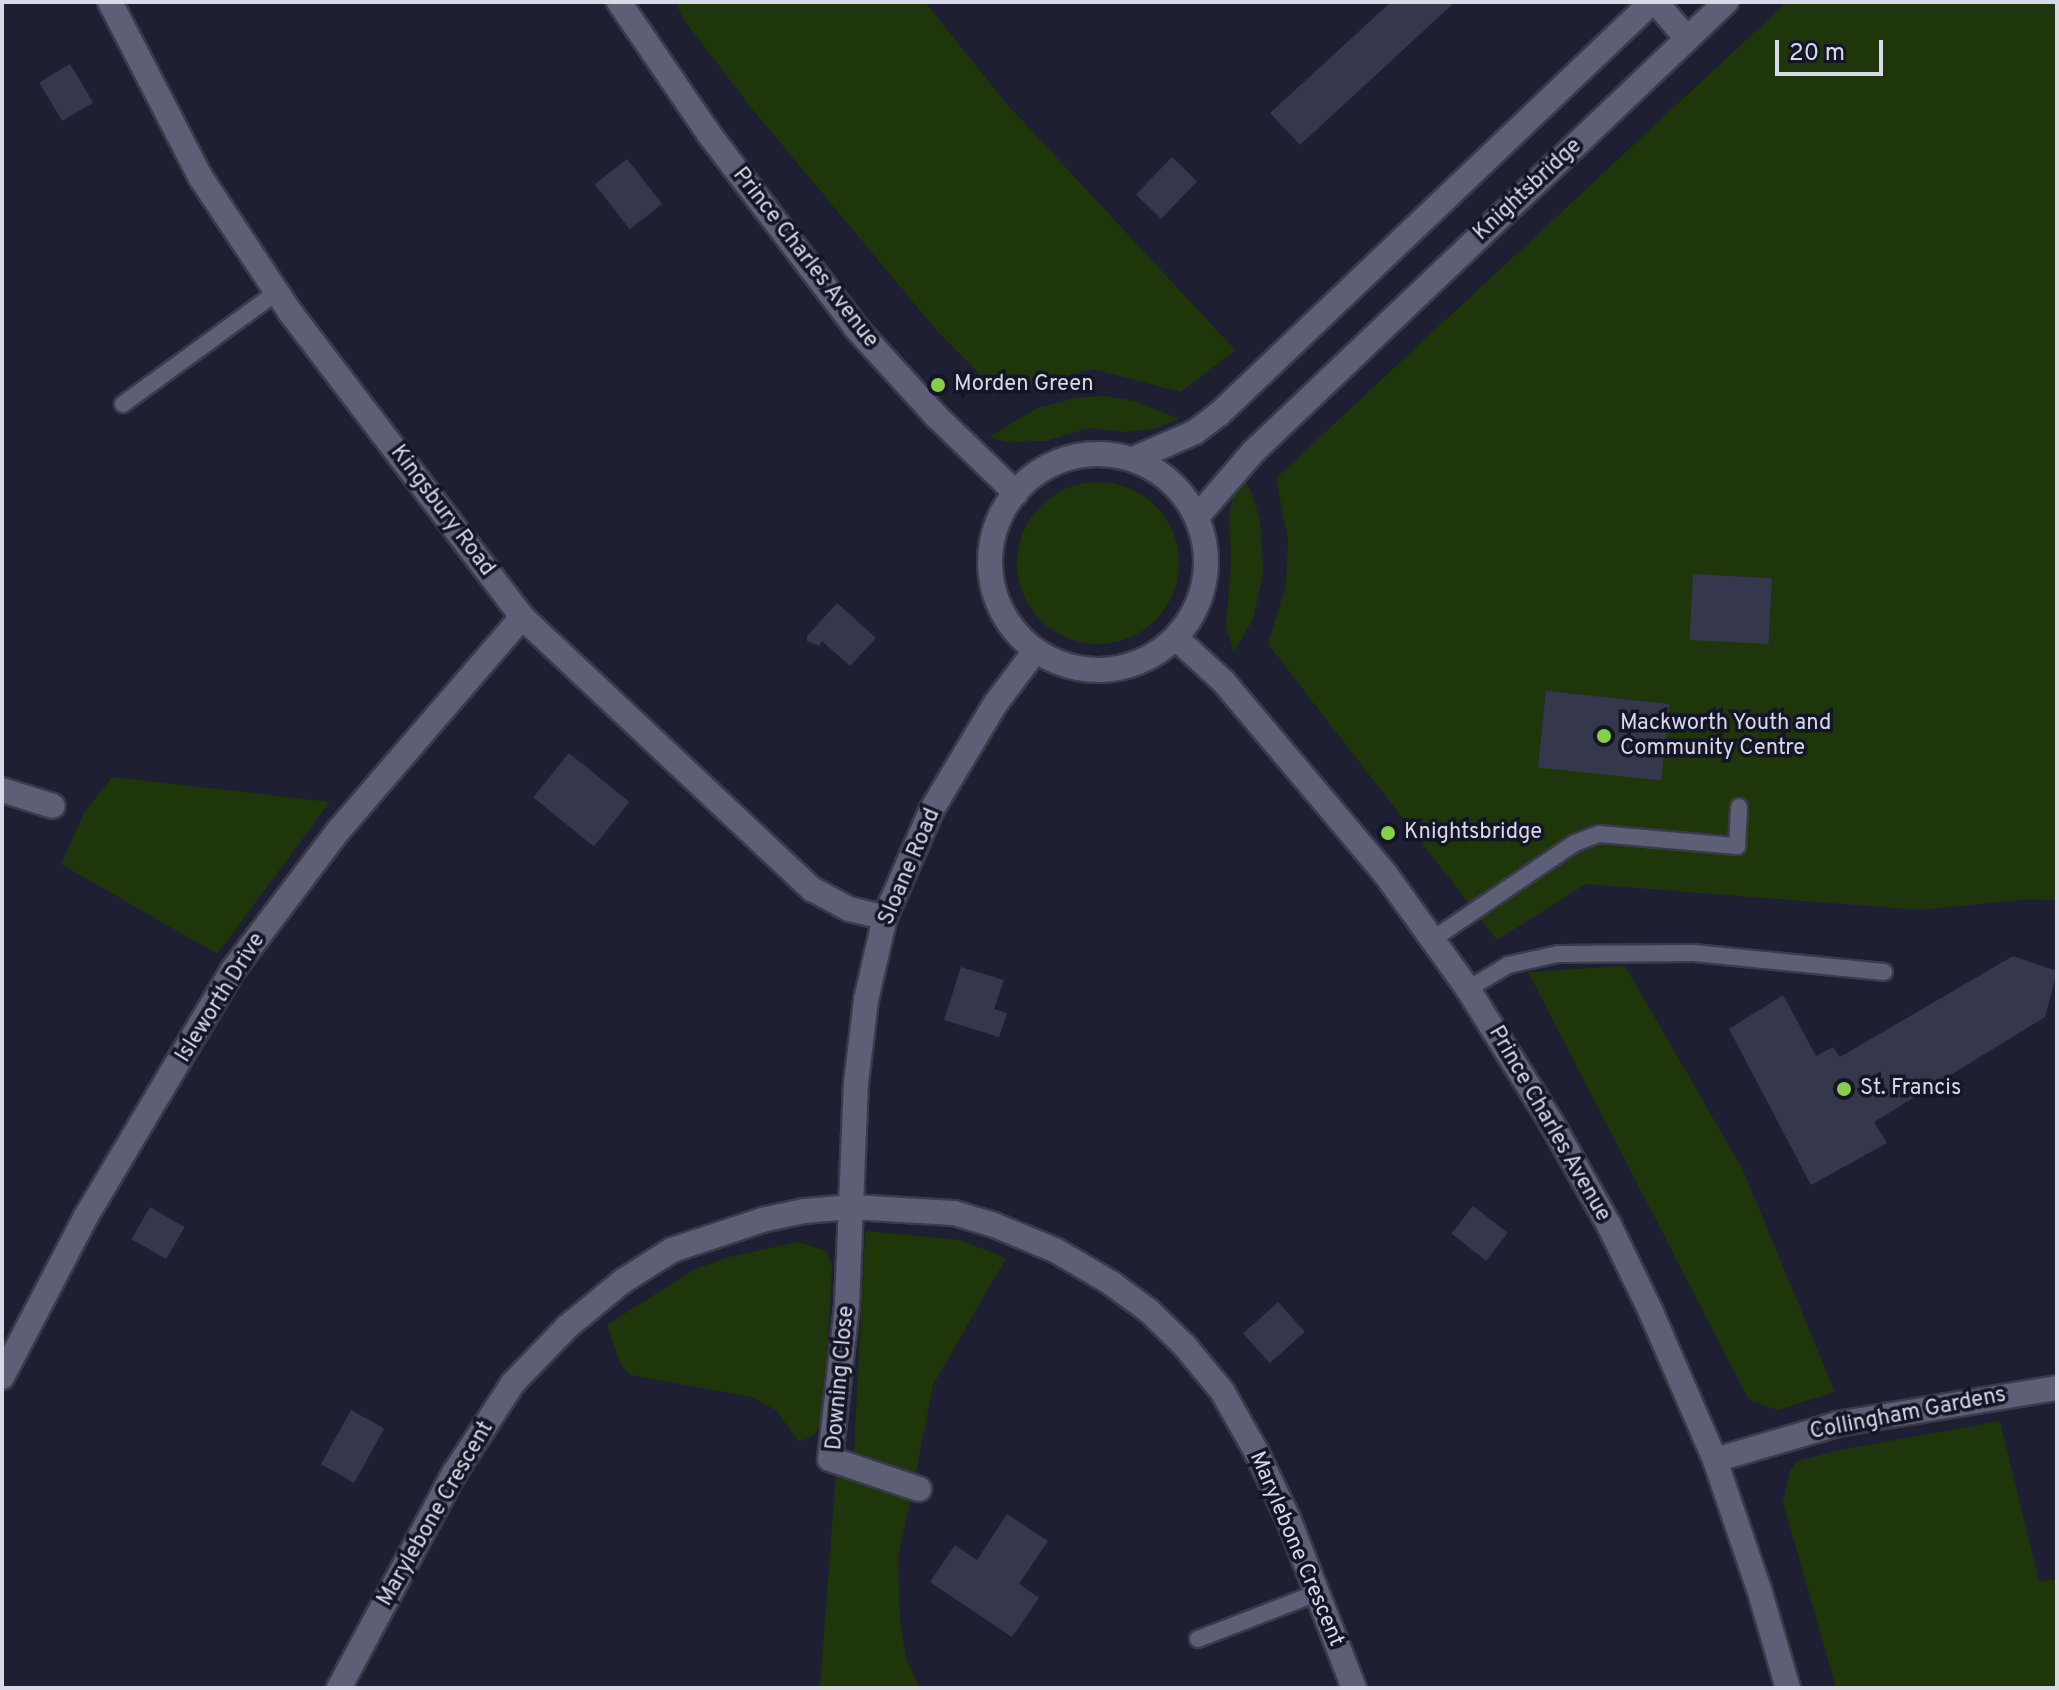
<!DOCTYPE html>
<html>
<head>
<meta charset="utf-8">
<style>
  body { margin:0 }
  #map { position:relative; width:2059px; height:1690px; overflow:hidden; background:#1e1f33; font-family:Overpass,sans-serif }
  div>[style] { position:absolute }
  .green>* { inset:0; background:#1f360b }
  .round { border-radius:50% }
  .building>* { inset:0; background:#35374c; transform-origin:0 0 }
  .roads { filter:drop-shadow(2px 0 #3a3a4b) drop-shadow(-2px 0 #3a3a4b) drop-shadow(0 2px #3a3a4b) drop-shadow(0 -2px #3a3a4b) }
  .lane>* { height:16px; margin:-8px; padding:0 8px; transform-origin:8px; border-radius:8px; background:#5c5f76 }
  .street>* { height:24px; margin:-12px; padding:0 12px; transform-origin:12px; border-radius:12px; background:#5c5f76 }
  .secondary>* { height:24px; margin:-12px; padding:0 12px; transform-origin:12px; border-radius:12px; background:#5c5f76 }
  .secondary>.ring { margin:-12px; padding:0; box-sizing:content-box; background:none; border:24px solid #5c5f76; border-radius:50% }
  .dots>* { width:22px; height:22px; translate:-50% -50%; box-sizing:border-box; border:4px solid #141628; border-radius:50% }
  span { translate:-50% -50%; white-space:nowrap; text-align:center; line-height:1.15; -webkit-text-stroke:7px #141628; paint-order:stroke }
  .street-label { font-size:22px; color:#d8dae7 }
  .poi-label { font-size:22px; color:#d8dae7 }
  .left { translate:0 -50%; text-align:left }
  .frame { position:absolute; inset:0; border:4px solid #d8dae7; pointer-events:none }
  .scale { position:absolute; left:1775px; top:40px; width:108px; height:36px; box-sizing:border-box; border:4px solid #d8dae7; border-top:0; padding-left:10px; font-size:24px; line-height:28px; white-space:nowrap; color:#d8dae7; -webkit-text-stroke:6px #141628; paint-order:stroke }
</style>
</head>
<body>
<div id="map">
  <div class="green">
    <div style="clip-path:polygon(675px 2px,925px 2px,1005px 102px,1235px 350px,1181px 392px,1092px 369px,999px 394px,938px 332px,753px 110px,684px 20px)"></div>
    <div style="clip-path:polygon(1787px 2px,2057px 2px,2057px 901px,2032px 899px,1919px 910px,1586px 884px,1497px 940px,1268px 644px,1286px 585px,1288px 540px,1276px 478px)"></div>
    <div style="clip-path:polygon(1105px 396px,1134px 401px,1180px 419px,1154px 429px,1124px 432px,1090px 428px,1046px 441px,1008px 442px,989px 437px,1037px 408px,1075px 398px)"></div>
    <div class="round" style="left:1017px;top:482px;width:162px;height:162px"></div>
    <div style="clip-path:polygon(1244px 483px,1250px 488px,1260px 520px,1263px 574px,1253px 619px,1234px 652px,1226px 627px,1231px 562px,1229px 516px,1233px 496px)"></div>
    <div style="clip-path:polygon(112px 777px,330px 802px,217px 954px,61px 864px,84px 813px)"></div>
    <div style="clip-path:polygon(1625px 966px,1743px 1170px,1835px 1392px,1777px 1410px,1749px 1400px,1528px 972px)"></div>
    <div style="clip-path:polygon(865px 1231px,960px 1240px,1006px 1258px,933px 1385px,916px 1473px,854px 1452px)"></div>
    <div style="clip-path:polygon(798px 1242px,827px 1251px,832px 1266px,823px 1423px,813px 1436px,799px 1442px,777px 1411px,752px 1397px,630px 1375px,621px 1365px,607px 1325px,695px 1269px,729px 1257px)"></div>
    <div style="clip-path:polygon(2000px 1421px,2039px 1582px,2057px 1579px,2057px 1688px,1836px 1688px,1783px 1502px,1790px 1471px,1797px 1461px,1834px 1451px)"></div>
    <div style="clip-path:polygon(836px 1473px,911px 1497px,898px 1557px,900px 1621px,906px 1659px,920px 1688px,820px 1688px)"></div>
  </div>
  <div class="building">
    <div style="clip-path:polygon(1391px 2px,1455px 2px,1300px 145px,1270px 113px)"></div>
    <div style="left:70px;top:64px;width:45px;height:36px;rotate:59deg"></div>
    <div style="left:1172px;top:157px;width:35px;height:52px;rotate:44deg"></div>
    <div style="left:627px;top:159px;width:57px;height:41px;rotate:52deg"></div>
    <div style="left:1693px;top:574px;width:79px;height:66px;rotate:3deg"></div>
    <div style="clip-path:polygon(837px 603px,876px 638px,850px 666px,822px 641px,819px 646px,807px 641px,807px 636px)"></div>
    <div style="left:1546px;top:691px;width:124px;height:77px;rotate:6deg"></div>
    <div style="left:569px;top:753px;width:78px;height:57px;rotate:39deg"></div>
    <div style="clip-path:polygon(2013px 956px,2057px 971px,2045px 1017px,1874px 1122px,1887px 1143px,1811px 1185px,1729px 1029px,1783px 995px,1816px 1056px,1833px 1047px,1840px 1057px)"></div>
    <div style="clip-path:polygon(961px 967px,1004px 980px,994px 1009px,1007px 1013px,999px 1037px,944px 1020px)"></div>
    <div style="left:1473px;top:1206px;width:44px;height:35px;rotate:38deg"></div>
    <div style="left:150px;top:1207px;width:40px;height:37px;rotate:30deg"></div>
    <div style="left:1278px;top:1302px;width:40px;height:47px;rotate:48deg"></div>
    <div style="left:351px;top:1410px;width:38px;height:62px;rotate:29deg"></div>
    <div style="clip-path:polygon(1007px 1514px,1048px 1541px,1019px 1584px,1039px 1598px,1012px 1637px,930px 1582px,955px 1545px,977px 1560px)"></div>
  </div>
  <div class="roads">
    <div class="lane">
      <div style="left:123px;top:404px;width:190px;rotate:-36deg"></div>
      <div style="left:1433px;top:939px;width:171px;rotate:-34.1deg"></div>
      <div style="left:1575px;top:843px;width:26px;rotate:-21deg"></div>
      <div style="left:1599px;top:834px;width:139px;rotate:5deg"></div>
      <div style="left:1737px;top:846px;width:39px;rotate:-87deg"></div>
      <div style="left:1468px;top:989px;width:47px;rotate:-31deg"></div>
      <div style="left:1508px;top:965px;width:51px;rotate:-12.4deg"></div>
      <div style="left:1558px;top:954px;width:136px;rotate:-0.4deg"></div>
      <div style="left:1694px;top:953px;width:191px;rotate:5.7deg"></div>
      <div style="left:1198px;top:1639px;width:128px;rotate:-21.1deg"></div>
    </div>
    <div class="street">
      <div style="left:110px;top:2px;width:198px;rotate:62.7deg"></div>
      <div style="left:201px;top:178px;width:161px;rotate:56.4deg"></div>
      <div style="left:290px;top:312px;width:383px;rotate:52.7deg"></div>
      <div style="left:522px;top:617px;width:398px;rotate:43.2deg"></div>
      <div style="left:812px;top:889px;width:42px;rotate:28.4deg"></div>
      <div style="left:849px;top:909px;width:37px;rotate:13deg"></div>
      <div style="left:1656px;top:2px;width:48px;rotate:50deg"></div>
      <div style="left:1176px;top:638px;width:64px;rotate:42.5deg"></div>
      <div style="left:1223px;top:681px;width:250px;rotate:49.9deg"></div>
      <div style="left:1384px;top:872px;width:144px;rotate:54.3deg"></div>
      <div style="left:1468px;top:989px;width:157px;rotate:58deg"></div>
      <div style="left:1551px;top:1122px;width:118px;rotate:60.6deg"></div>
      <div style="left:1609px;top:1225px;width:97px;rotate:64.2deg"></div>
      <div style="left:1651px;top:1312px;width:161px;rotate:66.6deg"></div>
      <div style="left:1715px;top:1460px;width:136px;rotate:71.2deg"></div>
      <div style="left:1759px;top:1589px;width:103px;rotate:73.7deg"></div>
      <div style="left:2px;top:790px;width:53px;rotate:17.4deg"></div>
      <div style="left:2px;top:1377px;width:179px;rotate:-62.4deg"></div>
      <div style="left:85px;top:1218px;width:289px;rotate:-59.2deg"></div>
      <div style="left:233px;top:970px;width:176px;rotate:-52.9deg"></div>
      <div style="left:339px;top:830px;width:281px;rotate:-49.3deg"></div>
      <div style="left:1715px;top:1460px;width:127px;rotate:-16.4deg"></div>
      <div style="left:1837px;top:1424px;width:223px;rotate:-9.3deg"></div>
      <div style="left:919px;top:1489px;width:94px;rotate:-161.4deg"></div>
      <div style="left:830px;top:1459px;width:155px;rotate:-83.7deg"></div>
      <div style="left:847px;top:1305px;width:222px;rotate:-87.7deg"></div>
      <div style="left:856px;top:1083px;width:84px;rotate:-83.1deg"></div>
      <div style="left:866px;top:1000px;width:85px;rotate:-77.1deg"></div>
      <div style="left:885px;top:917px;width:116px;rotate:-66.5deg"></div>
      <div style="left:931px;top:811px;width:126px;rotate:-59deg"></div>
      <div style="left:996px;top:703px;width:66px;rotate:-53deg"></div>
      <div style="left:339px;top:1688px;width:245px;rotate:-61.8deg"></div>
      <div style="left:455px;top:1472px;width:106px;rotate:-56.9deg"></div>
      <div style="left:513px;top:1383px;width:78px;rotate:-46deg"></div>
      <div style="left:567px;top:1327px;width:72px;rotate:-39.4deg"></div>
      <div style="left:623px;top:1281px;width:58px;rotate:-32.3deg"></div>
      <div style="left:672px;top:1250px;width:95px;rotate:-18.4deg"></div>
      <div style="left:762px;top:1220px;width:43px;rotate:-12.1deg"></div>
      <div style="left:804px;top:1211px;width:48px;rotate:-4.8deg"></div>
      <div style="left:852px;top:1207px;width:102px;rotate:3.4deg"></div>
      <div style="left:954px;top:1213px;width:42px;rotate:16.7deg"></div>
      <div style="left:994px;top:1225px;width:66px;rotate:22.3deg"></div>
      <div style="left:1055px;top:1250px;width:65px;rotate:30.5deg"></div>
      <div style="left:1111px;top:1283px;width:47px;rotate:36.4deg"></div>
      <div style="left:1149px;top:1311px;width:49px;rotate:44.2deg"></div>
      <div style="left:1184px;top:1345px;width:60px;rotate:50.4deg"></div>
      <div style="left:1222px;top:1391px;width:69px;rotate:60.5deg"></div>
      <div style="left:1256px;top:1451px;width:74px;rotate:64.5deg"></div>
      <div style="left:1288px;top:1518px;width:182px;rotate:68.8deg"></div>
    </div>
    <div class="secondary">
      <div style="left:619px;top:2px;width:160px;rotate:55.7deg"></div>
      <div style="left:709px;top:134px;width:243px;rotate:52.8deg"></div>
      <div style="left:856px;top:328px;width:119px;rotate:47.7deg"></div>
      <div style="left:936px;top:416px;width:111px;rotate:43.9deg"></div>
      <div class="ring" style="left:990px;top:454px;width:192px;height:192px"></div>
      <div style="left:1133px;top:459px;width:68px;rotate:-23.5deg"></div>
      <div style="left:1195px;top:432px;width:30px;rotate:-37deg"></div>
      <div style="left:1219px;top:414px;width:598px;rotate:-43.58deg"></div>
      <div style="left:1197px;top:517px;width:86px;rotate:-49.3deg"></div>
      <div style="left:1253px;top:452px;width:653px;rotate:-43.57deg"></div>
    </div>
  </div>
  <div class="dots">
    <div style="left:938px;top:385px;background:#88cf49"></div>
    <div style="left:1604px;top:736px;background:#88cf49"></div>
    <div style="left:1388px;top:833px;background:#88cf49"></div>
    <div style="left:1844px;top:1089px;background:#88cf49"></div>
  </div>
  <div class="street-label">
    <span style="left:1528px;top:190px;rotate:-43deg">Knightsbridge</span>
    <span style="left:805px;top:258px;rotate:52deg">Prince Charles Avenue</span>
    <span style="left:442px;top:511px;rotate:53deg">Kingsbury Road</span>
    <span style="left:910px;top:867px;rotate:-67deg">Sloane Road</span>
    <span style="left:221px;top:998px;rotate:-58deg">Isleworth Drive</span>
    <span style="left:1549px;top:1124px;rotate:60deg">Prince Charles Avenue</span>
    <span style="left:841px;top:1378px;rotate:-85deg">Downing Close</span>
    <span style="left:1908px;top:1414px;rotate:-11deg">Collingham Gardens</span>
    <span style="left:436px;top:1514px;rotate:-60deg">Marylebone Crescent</span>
    <span style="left:1296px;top:1549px;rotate:67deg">Marylebone Crescent</span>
  </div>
  <div class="poi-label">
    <span class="left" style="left:954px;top:385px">Morden Green</span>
    <span class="left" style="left:1620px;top:736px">Mackworth Youth and<br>Community Centre</span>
    <span class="left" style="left:1404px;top:833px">Knightsbridge</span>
    <span class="left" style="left:1860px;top:1089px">St. Francis</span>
  </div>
  <div class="frame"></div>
  <div class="scale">20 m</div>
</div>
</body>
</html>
